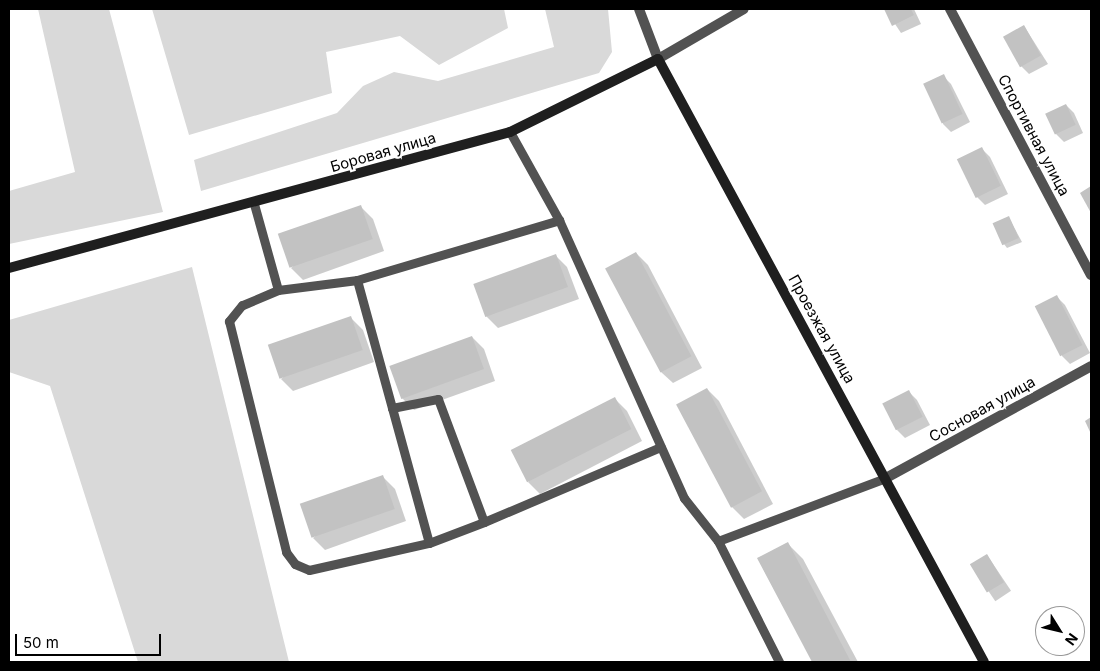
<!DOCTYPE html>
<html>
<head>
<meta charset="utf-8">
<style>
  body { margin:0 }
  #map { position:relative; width:1100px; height:671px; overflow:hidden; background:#fff; font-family:Inter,sans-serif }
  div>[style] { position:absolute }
  .green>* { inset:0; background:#d9d9d9 }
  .shadow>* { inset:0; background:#0003; transform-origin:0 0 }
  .building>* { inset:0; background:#c2c2c2; transform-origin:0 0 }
  .lane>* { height:9px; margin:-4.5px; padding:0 4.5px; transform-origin:4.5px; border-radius:4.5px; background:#525252 }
  .street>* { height:10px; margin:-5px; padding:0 5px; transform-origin:5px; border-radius:5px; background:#525252 }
  .secondary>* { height:10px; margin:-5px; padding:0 5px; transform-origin:5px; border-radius:5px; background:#1f1f1f }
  span { translate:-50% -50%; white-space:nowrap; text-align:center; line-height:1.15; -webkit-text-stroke:4.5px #fff; paint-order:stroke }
  .street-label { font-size:15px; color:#000 }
  .frame { position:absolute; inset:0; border:10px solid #000; pointer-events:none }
  .north { position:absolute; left:1035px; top:606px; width:50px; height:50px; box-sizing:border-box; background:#fff; border:1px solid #999; border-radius:50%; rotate:126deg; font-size:14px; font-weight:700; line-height:20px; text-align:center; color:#000 }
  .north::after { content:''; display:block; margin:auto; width:18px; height:22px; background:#000; clip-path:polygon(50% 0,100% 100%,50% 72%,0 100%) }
  .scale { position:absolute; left:15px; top:634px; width:146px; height:22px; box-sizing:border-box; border:2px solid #000; border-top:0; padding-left:6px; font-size:15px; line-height:18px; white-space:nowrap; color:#000; -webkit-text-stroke:4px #fff; paint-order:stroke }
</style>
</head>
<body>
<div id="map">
  <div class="green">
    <div style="clip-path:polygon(38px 9px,109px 9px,163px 212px,9px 244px,9px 191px,75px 172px)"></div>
    <div style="clip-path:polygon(152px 9px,504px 9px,508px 28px,439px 65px,400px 36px,326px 52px,332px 93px,189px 135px)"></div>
    <div style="clip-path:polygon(545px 9px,608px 9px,612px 52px,599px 73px,201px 191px,194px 160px,337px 113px,363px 86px,394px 72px,438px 81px,554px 47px)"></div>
    <div style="clip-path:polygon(192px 267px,289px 662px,138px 662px,50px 386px,9px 372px,9px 320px)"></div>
  </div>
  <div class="shadow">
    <div style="clip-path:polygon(885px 9px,914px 9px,921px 24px,901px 33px)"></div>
    <div style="clip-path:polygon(1024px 26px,1048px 64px,1029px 74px,1021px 66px)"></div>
    <div style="clip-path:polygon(943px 76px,951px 84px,970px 122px,951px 132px,943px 124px)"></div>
    <div style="clip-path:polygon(1066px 105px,1074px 113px,1083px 133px,1064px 142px,1056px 134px)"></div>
    <div style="clip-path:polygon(982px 149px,990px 157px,1008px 194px,985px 205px,977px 197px)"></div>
    <div style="clip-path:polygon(361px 207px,373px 219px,384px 251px,303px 280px,291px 268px)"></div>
    <div style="clip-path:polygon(1009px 218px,1022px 242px,1007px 248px,1004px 244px)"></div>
    <div style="clip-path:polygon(636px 253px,648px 265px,702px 368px,673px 383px,661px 372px)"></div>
    <div style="clip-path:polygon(555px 255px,567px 267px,579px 299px,498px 328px,486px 316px)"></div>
    <div style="clip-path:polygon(1057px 297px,1065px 305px,1090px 353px,1070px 364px,1062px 356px)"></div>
    <div style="clip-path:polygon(351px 318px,363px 330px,374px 362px,293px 391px,281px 379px)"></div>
    <div style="clip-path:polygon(472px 337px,484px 349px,495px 381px,414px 410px,402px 398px)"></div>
    <div style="clip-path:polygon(707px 389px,719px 401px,773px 504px,744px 519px,732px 507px)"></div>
    <div style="clip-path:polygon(909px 392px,917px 400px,930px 425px,905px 438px,897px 430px)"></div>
    <div style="clip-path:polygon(615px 399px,627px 411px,642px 441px,540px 494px,528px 482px)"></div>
    <div style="clip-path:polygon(383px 477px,395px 489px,406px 521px,325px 550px,313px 538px)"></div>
    <div style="clip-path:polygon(787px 543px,803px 559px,858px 662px,813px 662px,758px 559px)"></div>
    <div style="left:987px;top:555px;width:43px;height:19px;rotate:56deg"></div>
  </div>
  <div class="building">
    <div style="clip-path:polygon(884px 9px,911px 9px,914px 15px,892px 26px)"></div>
    <div style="left:1024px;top:25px;width:35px;height:24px;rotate:61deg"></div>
    <div style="left:944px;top:74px;width:44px;height:23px;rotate:65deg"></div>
    <div style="left:1066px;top:104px;width:23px;height:23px;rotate:65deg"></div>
    <div style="left:982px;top:147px;width:43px;height:28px;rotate:64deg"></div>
    <div style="clip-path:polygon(1091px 186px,1091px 213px,1080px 193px)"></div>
    <div style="left:361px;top:205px;width:36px;height:88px;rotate:71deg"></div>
    <div style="left:1009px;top:216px;width:24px;height:18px;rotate:66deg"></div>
    <div style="left:636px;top:252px;width:118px;height:35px;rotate:62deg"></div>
    <div style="left:556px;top:254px;width:35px;height:88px;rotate:70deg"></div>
    <div style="left:1057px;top:295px;width:56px;height:25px;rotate:63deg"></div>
    <div style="left:351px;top:316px;width:36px;height:88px;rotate:71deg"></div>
    <div style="left:472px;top:336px;width:35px;height:88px;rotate:70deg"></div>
    <div style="left:707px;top:388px;width:117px;height:35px;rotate:62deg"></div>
    <div style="left:909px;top:390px;width:30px;height:30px;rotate:63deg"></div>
    <div style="left:615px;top:397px;width:36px;height:117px;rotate:63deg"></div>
    <div style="clip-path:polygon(1091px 417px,1091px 434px,1085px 421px)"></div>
    <div style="left:383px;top:475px;width:36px;height:88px;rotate:71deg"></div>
    <div style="clip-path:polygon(788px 542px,851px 662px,812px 662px,757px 558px)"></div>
    <div style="left:987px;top:554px;width:33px;height:20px;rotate:59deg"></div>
  </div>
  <div class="lane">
    <div style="left:510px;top:132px;width:101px;rotate:60.9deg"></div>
    <div style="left:559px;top:220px;width:305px;rotate:65.8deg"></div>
    <div style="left:684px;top:498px;width:55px;rotate:51.7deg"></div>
    <div style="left:718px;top:541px;width:136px;rotate:63.2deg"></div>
    <div style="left:254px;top:204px;width:89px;rotate:74.4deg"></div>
    <div style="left:278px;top:290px;width:80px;rotate:-7.2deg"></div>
    <div style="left:357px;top:280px;width:211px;rotate:-16.5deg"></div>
    <div style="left:357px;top:280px;width:133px;rotate:74.7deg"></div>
    <div style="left:278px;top:290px;width:39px;rotate:157deg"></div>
    <div style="left:242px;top:305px;width:21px;rotate:129deg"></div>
    <div style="left:229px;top:321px;width:238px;rotate:76.1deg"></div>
    <div style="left:286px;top:552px;width:15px;rotate:53deg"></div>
    <div style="left:295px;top:564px;width:15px;rotate:23deg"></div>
    <div style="left:309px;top:570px;width:123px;rotate:-12.7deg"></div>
    <div style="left:429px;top:543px;width:140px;rotate:-105.3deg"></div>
    <div style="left:392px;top:408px;width:47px;rotate:-11.1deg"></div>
    <div style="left:438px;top:399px;width:131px;rotate:69.5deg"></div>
    <div style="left:484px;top:522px;width:192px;rotate:-23deg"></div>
    <div style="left:718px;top:541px;width:179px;rotate:-20.6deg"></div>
    <div style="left:429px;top:543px;width:59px;rotate:-20.9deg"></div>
  </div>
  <div class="street">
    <div style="left:639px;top:9px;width:53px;rotate:69.2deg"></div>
    <div style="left:658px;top:59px;width:99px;rotate:-30.2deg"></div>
    <div style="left:950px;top:9px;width:301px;rotate:62.1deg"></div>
    <div style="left:886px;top:478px;width:234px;rotate:-28.6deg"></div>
  </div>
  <div class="secondary">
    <div style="left:9px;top:268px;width:519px;rotate:-15.19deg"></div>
    <div style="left:510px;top:132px;width:165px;rotate:-26.3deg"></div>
    <div style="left:658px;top:59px;width:685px;rotate:61.6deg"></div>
  </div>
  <div class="street-label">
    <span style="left:1034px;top:135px;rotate:62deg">Спортивная улица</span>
    <span style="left:383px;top:152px;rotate:-16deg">Боровая улица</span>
    <span style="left:822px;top:329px;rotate:61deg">Проезжая улица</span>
    <span style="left:982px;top:409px;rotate:-29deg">Сосновая улица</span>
  </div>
  <div class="frame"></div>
  <div class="north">N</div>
  <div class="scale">50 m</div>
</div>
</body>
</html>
